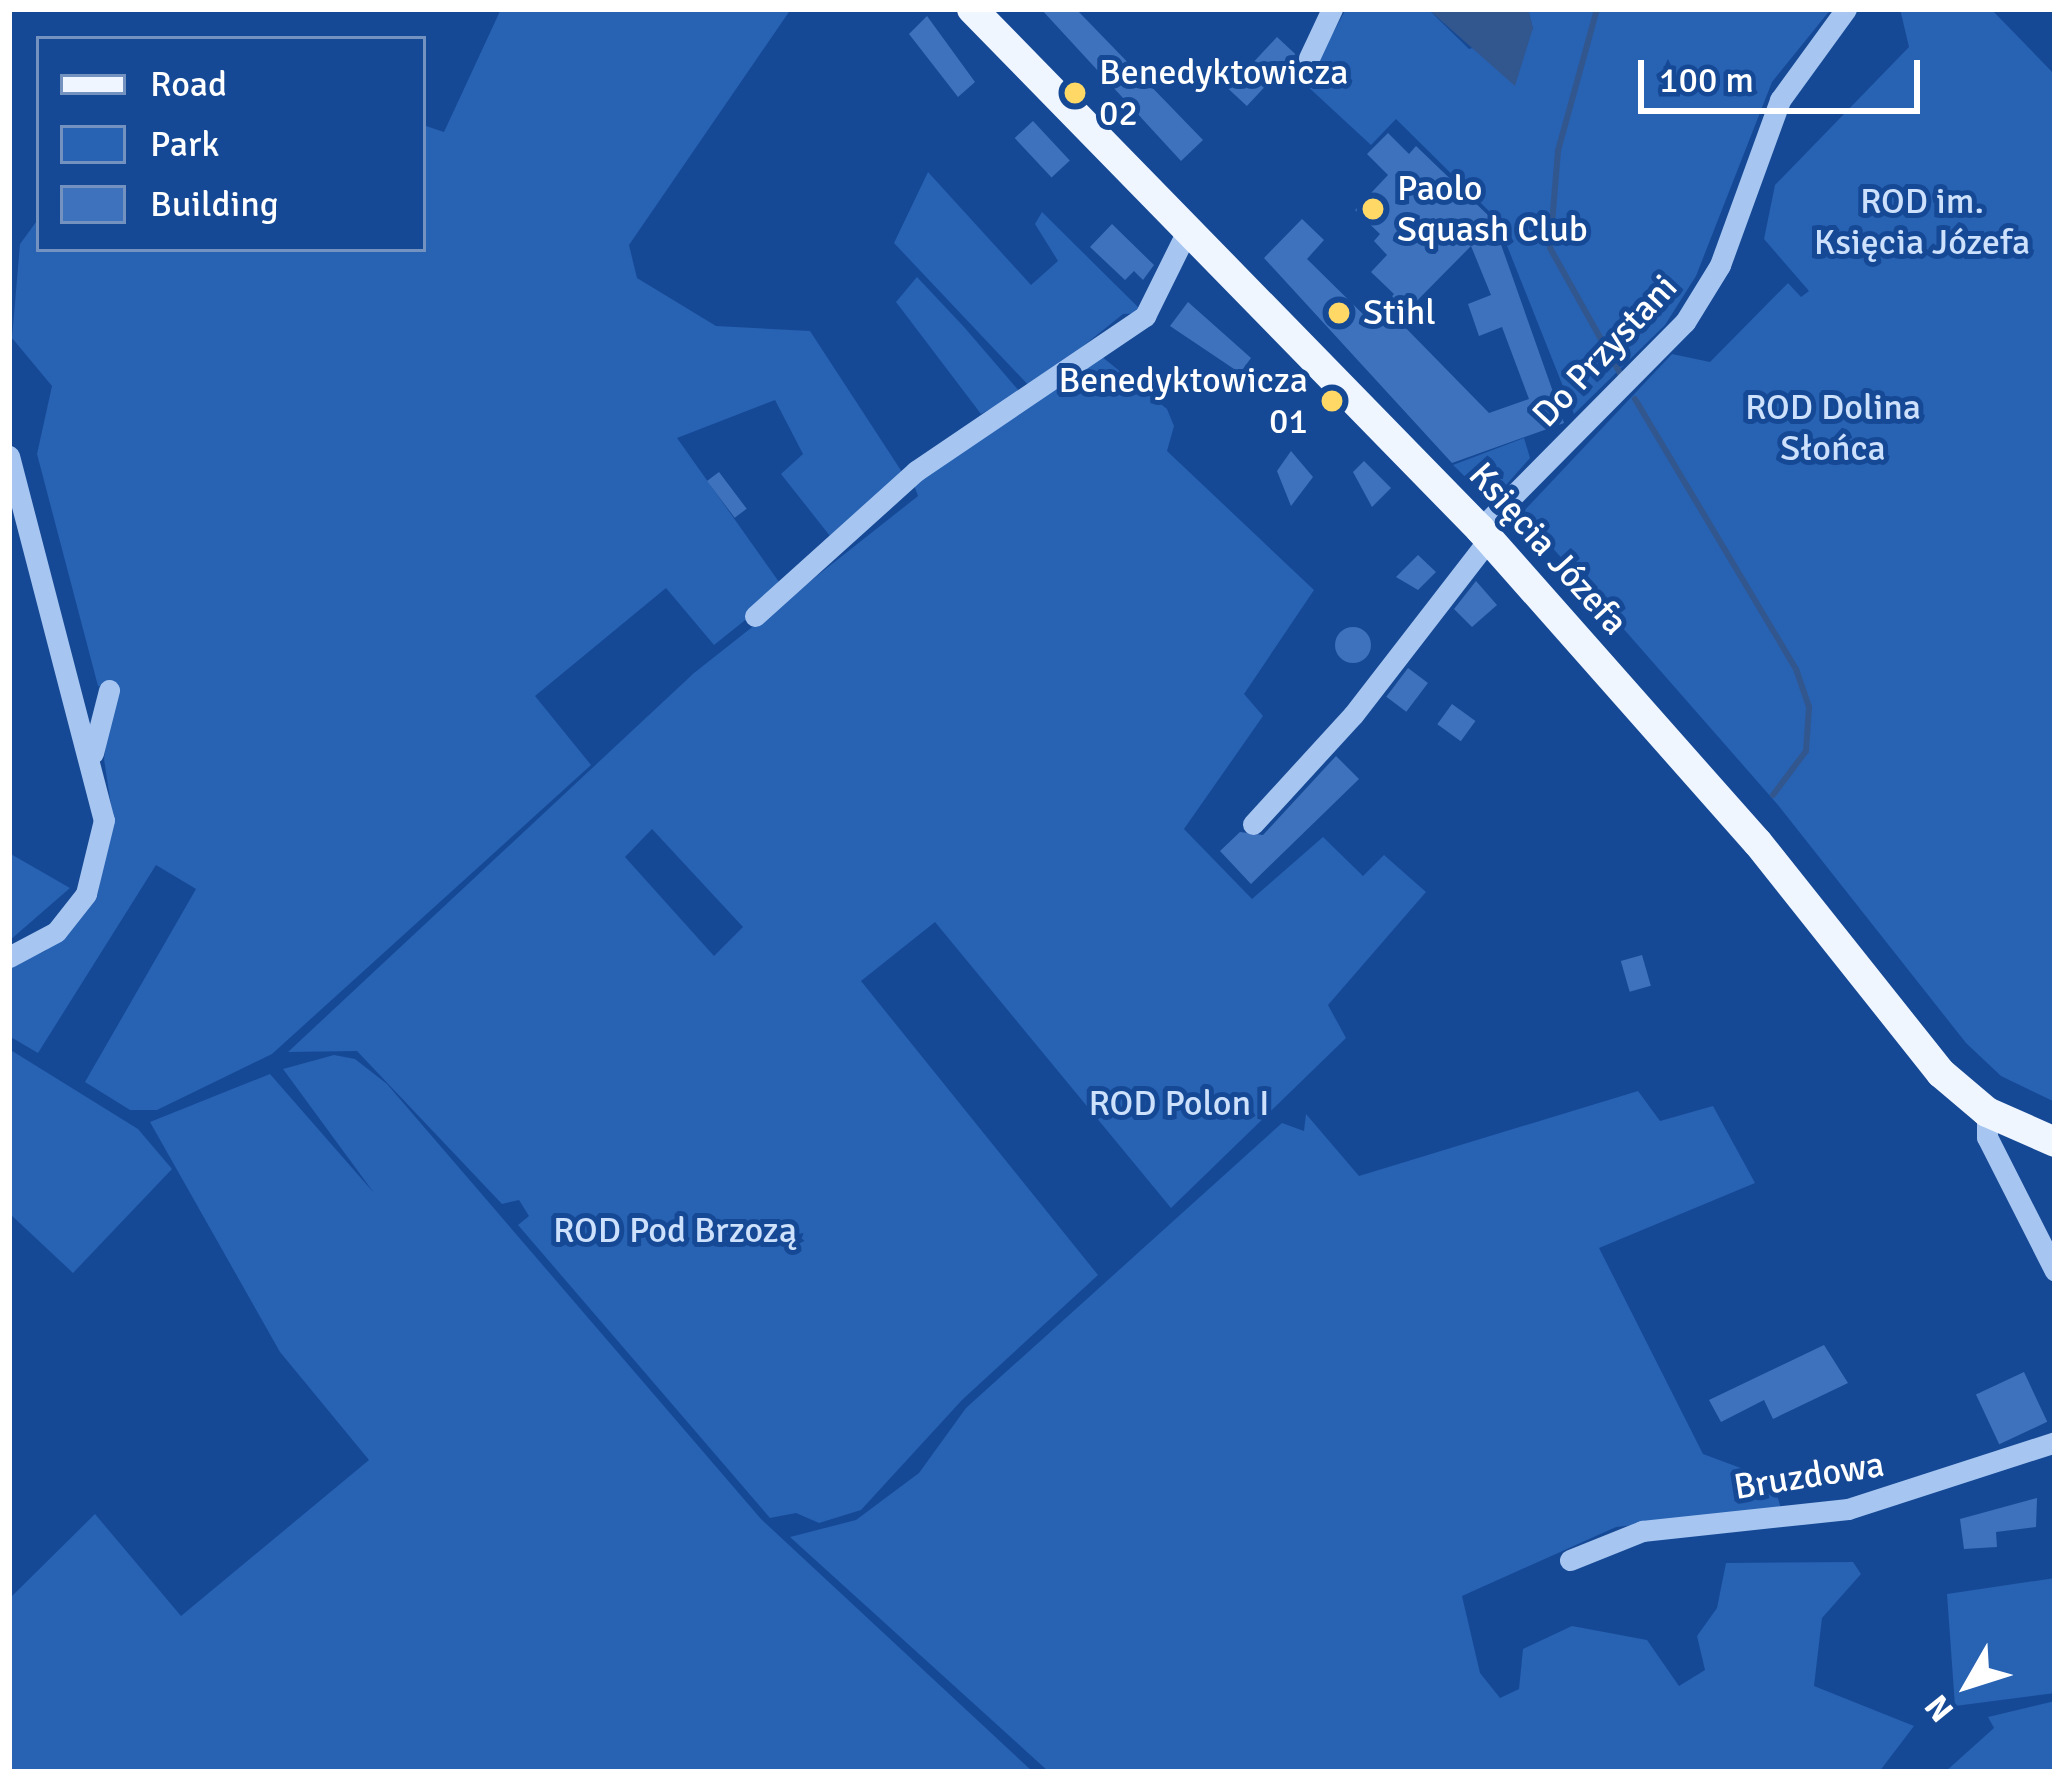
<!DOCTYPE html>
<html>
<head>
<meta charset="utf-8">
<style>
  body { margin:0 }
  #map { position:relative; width:2064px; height:1781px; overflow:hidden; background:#164995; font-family:Signika,sans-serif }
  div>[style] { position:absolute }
  .green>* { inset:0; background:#2862b3 }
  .water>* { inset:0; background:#32578f }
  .stream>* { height:6px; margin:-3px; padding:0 3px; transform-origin:3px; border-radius:3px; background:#32578f }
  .building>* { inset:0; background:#3e72bc; transform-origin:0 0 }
  .round { border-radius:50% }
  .minor>* { height:21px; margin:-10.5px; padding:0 10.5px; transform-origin:10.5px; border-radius:10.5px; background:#a6c6f1 }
  .major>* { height:30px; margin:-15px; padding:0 15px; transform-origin:15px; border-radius:15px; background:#f0f6ff }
  .dots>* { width:33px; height:33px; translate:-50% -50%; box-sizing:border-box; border:6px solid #164995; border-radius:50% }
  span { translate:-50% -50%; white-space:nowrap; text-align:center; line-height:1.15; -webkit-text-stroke:10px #164995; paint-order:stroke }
  .poi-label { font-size:36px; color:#fff }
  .left { translate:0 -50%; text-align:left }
  .right { translate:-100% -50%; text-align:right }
  .park-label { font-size:36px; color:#cde1fc }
  .street-label { font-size:36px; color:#fff }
  .frame { position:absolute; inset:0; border:12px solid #fff; pointer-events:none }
  .legend { position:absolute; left:36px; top:36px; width:390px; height:216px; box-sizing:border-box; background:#164995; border:3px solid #7392bf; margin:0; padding:15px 21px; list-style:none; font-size:36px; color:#fff }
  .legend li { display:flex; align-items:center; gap:24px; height:60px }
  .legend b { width:60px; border:3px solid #7392bf }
  .north { position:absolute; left:1908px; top:1625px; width:120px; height:120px; -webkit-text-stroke:9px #164995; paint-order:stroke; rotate:231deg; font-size:33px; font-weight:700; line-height:48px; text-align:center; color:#fff }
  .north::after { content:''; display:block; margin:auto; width:42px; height:54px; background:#fff; clip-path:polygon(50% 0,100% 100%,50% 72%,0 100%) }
  .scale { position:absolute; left:1638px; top:60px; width:282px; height:54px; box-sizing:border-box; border:6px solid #fff; border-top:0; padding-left:15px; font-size:36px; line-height:42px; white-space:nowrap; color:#fff; -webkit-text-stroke:9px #164995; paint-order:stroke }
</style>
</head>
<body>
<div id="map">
  <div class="green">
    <div style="clip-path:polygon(501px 9px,791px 9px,629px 245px,637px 278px,716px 326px,810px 331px,902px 472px,830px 536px,781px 474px,803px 454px,775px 400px,677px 438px,784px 589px,714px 645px,666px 588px,535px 696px,591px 765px,272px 1054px,157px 1110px,130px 1110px,85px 1082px,196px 889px,156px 865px,38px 1053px,9px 1036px,9px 966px,45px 951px,97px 897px,113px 818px,104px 759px,114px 688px,98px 686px,37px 454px,52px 386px,12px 338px,20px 244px,39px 218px,39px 249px,423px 249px,423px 125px,444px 132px)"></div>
    <div style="clip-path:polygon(1346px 9px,1428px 9px,1469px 49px,1533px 29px,1528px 9px,1831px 9px,1772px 82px,1696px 276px,1665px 325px,1574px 414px,1496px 218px,1396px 119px,1371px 145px,1305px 84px)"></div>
    <div style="clip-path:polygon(1900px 9px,1991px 9px,2055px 75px,2055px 1102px,2001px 1076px,1966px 1043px,1778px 805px,1522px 513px,1672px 354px,1710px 362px,1788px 283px,1801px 297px,1809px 291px,1764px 239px,1775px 185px,1909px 47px)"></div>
    <div style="clip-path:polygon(928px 172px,1031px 285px,1058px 261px,1035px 224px,1042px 212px,1144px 313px,1123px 314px,1031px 388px,894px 243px)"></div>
    <div style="clip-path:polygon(917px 277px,964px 327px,1020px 392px,981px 414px,896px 302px)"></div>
    <div style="clip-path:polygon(evenodd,1096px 352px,1167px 409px,1174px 426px,1167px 451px,1314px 590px,1244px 694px,1263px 716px,1184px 829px,1252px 899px,1323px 837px,1363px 876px,1384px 855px,1426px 892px,1328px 1005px,1346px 1038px,1171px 1208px,935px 922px,861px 981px,1098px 1275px,962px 1400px,861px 1510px,819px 1523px,796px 1513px,770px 1518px,518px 1225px,529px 1216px,519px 1200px,502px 1204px,357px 1051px,288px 1052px,694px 673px,918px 496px,914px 485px,1096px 352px,652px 829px,743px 927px,714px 956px,625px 857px,652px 829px)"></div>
    <div style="clip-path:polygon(1524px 438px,1530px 458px,1491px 502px,1453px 465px)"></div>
    <div style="clip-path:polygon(9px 853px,70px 888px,9px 941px)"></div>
    <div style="clip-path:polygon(9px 1049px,138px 1129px,172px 1169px,73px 1273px,9px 1213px)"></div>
    <div style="clip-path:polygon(334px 1055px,355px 1059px,387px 1084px,761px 1519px,1033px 1772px,9px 1772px,9px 1599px,95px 1514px,181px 1616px,369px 1460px,280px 1352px,150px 1122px,270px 1074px,374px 1193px,283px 1069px)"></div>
    <div style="clip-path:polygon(1638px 1091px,1660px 1121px,1713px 1106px,1755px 1183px,1599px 1248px,1703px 1454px,1773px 1480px,1781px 1509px,1616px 1527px,1462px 1596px,1480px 1673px,1500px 1698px,1519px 1689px,1523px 1649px,1572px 1626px,1647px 1640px,1679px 1686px,1705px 1670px,1697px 1636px,1717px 1608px,1726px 1563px,1853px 1562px,1861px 1574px,1822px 1618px,1814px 1686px,1914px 1726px,1879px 1772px,1049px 1772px,790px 1537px,856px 1520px,919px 1473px,966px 1408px,1282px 1123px,1304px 1131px,1306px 1114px,1359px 1176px)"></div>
    <div style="clip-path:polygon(2055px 1578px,2055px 1693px,1955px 1706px,1947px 1594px)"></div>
    <div style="clip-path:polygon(2055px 1701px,2054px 1772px,1945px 1772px,1994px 1728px,1988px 1717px)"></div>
  </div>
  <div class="water">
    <div style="clip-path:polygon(1428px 9px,1528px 9px,1533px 28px,1515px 86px)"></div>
  </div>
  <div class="stream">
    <div style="left:1597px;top:9px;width:147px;rotate:105.4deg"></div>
    <div style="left:1558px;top:151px;width:97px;rotate:94.7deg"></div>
    <div style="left:1550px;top:248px;width:145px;rotate:60.8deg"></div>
    <div style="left:1635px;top:399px;width:314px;rotate:59.2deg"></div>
    <div style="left:1796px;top:669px;width:40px;rotate:71.1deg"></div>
    <div style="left:1809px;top:707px;width:44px;rotate:93.9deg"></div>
    <div style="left:1806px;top:751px;width:55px;rotate:126.9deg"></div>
  </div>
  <div class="building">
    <div style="clip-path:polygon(1041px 9px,1076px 9px,1203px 140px,1181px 161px)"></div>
    <div style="clip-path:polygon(927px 16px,975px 82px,958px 97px,909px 34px)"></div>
    <div style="left:1277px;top:37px;width:25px;height:71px;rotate:43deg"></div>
    <div style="left:1033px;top:121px;width:54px;height:25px;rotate:47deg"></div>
    <div style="clip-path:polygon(evenodd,1388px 133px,1409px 154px,1416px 146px,1492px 219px,1564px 423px,1452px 463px,1264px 258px,1302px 219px,1324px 240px,1307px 259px,1370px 321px,1394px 294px,1371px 272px,1387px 255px,1374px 241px,1380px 234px,1355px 210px,1388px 175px,1367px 154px,1388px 133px,1471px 246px,1491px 295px,1468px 304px,1479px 336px,1502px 327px,1529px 399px,1489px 413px,1398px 320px,1471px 246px)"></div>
    <div style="clip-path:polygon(1112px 224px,1154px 265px,1143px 280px,1134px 271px,1125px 280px,1090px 247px)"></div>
    <div style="clip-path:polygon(1188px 302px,1251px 358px,1240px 373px,1170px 326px)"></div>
    <div style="clip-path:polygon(1291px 451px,1313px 477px,1291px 506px,1277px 471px)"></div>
    <div style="clip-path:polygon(1364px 461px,1391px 488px,1372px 507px,1353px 472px)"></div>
    <div style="left:719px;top:472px;width:46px;height:15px;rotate:53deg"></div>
    <div style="clip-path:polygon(1418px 555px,1436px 572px,1418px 590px,1396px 577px)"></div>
    <div style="clip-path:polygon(1476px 581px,1497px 605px,1472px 627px,1454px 609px)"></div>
    <div class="round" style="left:1335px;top:627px;width:36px;height:36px"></div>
    <div style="left:1408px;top:668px;width:25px;height:36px;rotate:37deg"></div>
    <div style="left:1452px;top:704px;width:29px;height:25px;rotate:36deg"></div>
    <div style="clip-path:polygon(1336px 756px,1359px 779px,1251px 884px,1220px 851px,1240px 832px,1263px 835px)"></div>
    <div style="left:1642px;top:955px;width:32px;height:22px;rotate:74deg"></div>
    <div style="clip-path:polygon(1824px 1345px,1848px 1383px,1773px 1419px,1764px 1400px,1721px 1422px,1709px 1400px)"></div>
    <div style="left:2024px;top:1372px;width:55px;height:53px;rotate:65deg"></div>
    <div style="clip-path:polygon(2037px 1498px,2036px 1527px,1996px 1532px,1997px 1547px,1964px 1549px,1960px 1519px)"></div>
  </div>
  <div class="minor">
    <div style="left:1309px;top:58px;width:54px;rotate:-64.9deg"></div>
    <div style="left:9px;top:456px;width:376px;rotate:75.4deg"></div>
    <div style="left:104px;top:820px;width:76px;rotate:103.7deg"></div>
    <div style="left:86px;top:894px;width:48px;rotate:128.3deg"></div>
    <div style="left:56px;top:932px;width:53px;rotate:152deg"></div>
    <div style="left:1480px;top:529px;width:291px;rotate:-45.3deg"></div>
    <div style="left:1685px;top:322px;width:67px;rotate:-58.4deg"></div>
    <div style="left:1720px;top:265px;width:176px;rotate:-70deg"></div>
    <div style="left:1780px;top:100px;width:112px;rotate:-54deg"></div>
    <div style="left:755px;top:616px;width:217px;rotate:-42deg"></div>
    <div style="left:916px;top:471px;width:277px;rotate:-34.1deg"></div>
    <div style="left:1145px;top:316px;width:95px;rotate:-63.7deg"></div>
    <div style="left:93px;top:753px;width:65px;rotate:-75.7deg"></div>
    <div style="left:1253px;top:824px;width:148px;rotate:-47.5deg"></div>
    <div style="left:1353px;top:715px;width:222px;rotate:-52.3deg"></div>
    <div style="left:1987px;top:1112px;width:25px;rotate:90deg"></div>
    <div style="left:1987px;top:1137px;width:150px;rotate:63.1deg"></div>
    <div style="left:1570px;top:1560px;width:78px;rotate:-21.9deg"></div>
    <div style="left:1642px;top:1531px;width:207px;rotate:-6.1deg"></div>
    <div style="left:1848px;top:1509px;width:218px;rotate:-17.9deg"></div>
  </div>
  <div class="major">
    <div style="left:972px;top:9px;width:727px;rotate:45.67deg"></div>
    <div style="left:1480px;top:529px;width:419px;rotate:48.5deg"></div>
    <div style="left:1758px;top:843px;width:294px;rotate:51.5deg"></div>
    <div style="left:1941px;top:1073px;width:60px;rotate:40.3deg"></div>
    <div style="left:1987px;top:1112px;width:74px;rotate:23.8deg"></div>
  </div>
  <div class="dots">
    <div style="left:1075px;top:93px;background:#ffd866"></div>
    <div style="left:1373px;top:209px;background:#ffd866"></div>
    <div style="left:1339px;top:313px;background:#ffd866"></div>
    <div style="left:1332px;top:401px;background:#ffd866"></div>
  </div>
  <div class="poi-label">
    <span class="left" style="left:1099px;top:93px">Benedyktowicza<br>02</span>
    <span class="left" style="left:1397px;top:209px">Paolo<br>Squash Club</span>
    <span class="left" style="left:1363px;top:313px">Stihl</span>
    <span class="right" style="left:1308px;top:401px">Benedyktowicza<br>01</span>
  </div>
  <div class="park-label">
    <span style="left:1922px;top:222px">ROD im.<br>Księcia Józefa</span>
    <span style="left:1833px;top:428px">ROD Dolina<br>Słońca</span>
    <span style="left:1179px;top:1104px">ROD Polon I</span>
    <span style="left:675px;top:1231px">ROD Pod Brzozą</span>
  </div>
  <div class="street-label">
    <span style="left:1605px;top:351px;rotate:-47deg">Do Przystani</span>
    <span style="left:1548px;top:549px;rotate:48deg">Księcia Józefa</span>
    <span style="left:1809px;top:1476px;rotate:-9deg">Bruzdowa</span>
  </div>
  <div class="frame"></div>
  <ul class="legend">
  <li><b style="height:15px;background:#f0f6ff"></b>Road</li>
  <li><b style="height:33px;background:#2862b3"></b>Park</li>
  <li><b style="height:33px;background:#3e72bc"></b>Building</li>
  </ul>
  <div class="north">N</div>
  <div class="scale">100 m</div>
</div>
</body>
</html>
